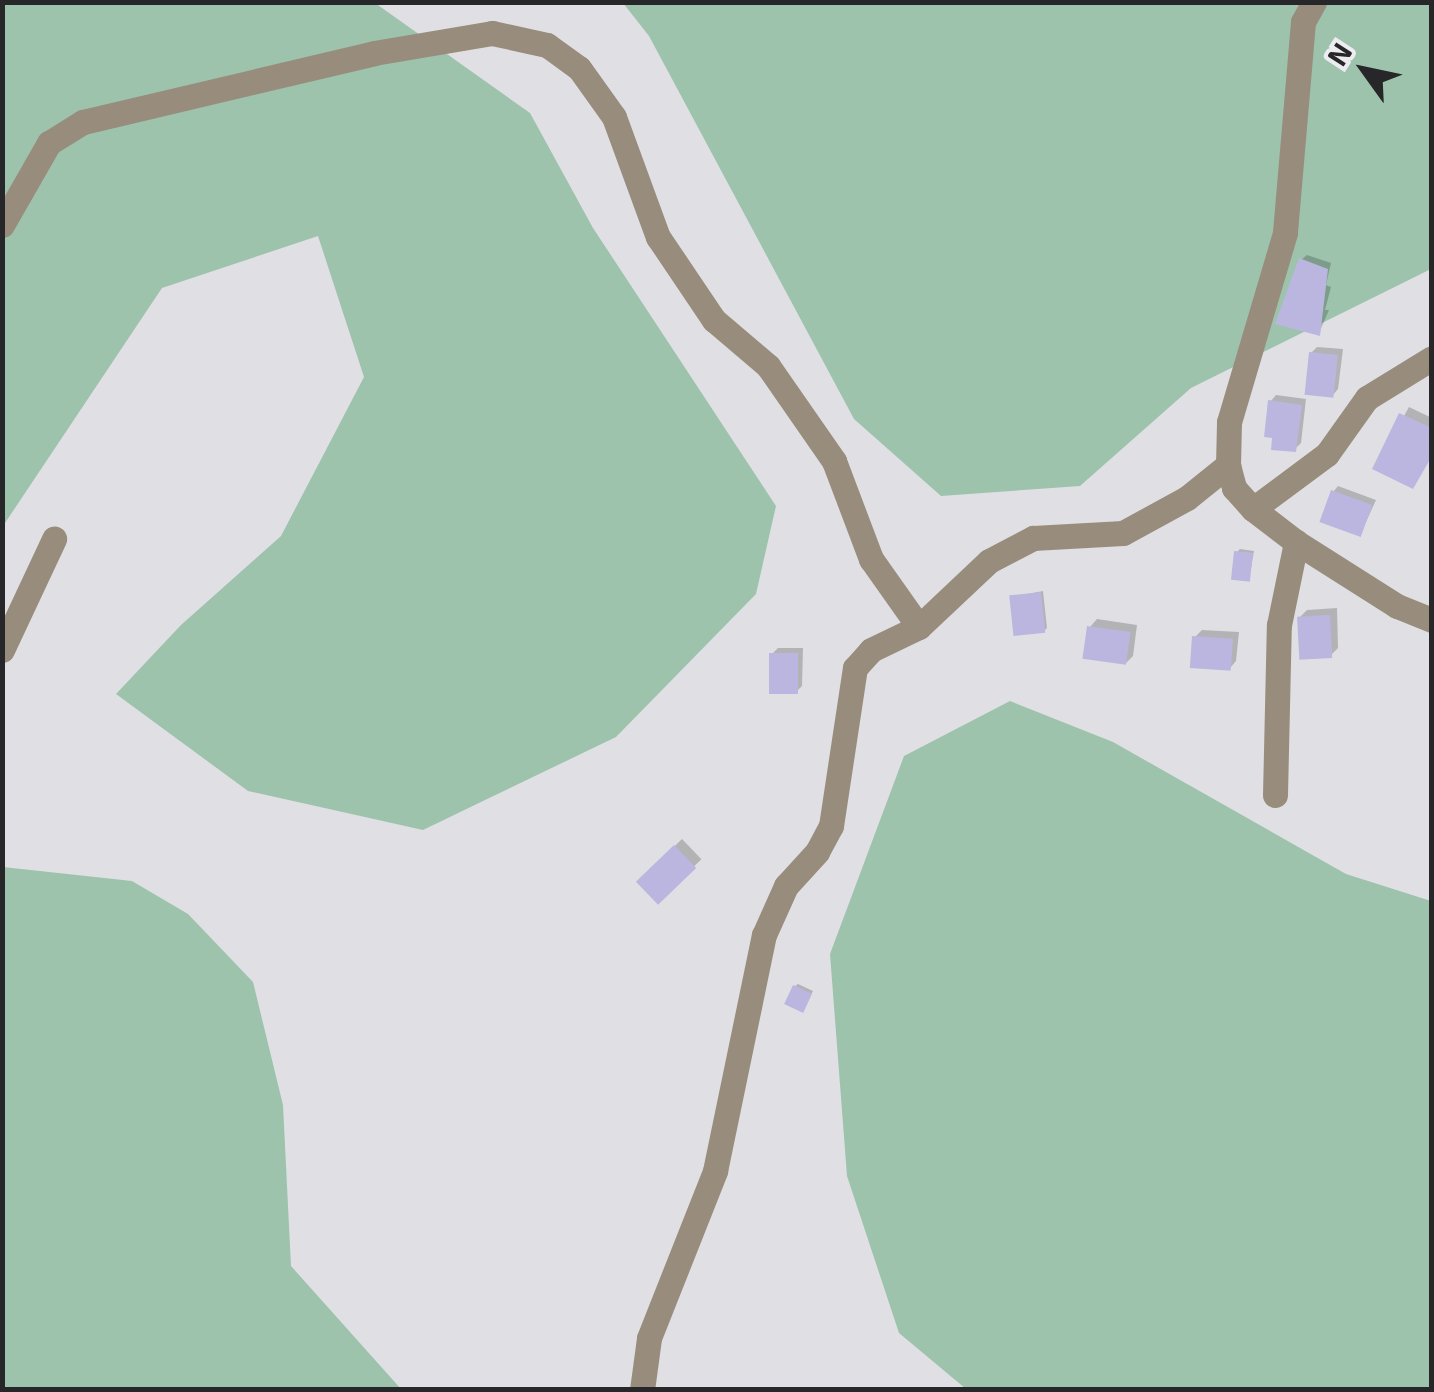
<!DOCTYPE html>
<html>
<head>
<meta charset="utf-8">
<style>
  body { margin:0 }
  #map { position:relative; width:1434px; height:1392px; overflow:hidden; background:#e0e0e4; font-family:"Exo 2",sans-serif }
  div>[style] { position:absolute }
  .green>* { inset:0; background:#9dc3ad }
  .shadow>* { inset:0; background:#0003; transform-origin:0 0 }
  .building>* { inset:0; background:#bbb6df; transform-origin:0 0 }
  .minor>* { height:25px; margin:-12.5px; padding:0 12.5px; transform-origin:12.5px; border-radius:12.5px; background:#988d7d }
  span { translate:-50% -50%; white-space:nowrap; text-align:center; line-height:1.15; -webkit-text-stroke:10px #ededf1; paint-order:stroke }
  .frame { position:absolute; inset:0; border:5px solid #272628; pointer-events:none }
  .north { position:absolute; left:1314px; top:20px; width:100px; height:100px; -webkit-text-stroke:8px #ededf1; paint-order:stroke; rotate:303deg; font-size:28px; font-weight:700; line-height:40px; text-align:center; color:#272628 }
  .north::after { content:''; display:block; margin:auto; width:35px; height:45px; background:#272628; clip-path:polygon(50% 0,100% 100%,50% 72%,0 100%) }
</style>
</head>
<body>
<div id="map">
  <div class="green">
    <div style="clip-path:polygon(3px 2px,375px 3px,530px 113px,593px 228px,776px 506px,756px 594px,616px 737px,423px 830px,248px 791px,116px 694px,181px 625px,281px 536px,364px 377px,318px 236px,162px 288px,3px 526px)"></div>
    <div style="clip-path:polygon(623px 3px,1431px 3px,1431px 269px,1191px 388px,1080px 486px,941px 496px,854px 419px,649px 36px)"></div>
    <div style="clip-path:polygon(1010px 701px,1113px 742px,1346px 874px,1431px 901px,1431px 1389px,966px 1389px,899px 1333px,847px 1176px,830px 954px,904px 756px)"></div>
    <div style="clip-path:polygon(3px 867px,132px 881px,188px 914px,253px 982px,283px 1105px,291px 1266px,401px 1389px,3px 1389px)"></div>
  </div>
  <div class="shadow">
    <div style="clip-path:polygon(1307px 255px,1331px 263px,1326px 285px,1331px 287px,1325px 310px,1329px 310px,1319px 333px,1301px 260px)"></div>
    <div style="clip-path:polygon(1317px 347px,1343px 349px,1338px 389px,1332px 396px,1311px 353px)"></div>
    <div style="clip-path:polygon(1276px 395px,1306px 399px,1301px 443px,1295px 449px,1270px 402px)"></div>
    <div style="clip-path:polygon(1409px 407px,1432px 418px,1432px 456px,1412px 486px,1375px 468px)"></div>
    <div style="clip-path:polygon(1338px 486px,1376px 500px,1360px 535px,1333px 492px)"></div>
    <div style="clip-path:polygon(1240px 549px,1254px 551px,1249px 579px,1237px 552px)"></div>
    <div style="clip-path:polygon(1043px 591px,1047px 628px,1044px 631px,1012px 597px)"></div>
    <div style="clip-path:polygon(1337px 608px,1338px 648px,1331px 655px,1300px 617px,1307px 610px)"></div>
    <div style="clip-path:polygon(1097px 619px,1137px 625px,1133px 656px,1126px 663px,1090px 627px)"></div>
    <div style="clip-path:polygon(1202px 630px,1239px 632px,1236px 661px,1229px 669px,1195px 637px)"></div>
    <div style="clip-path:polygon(778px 648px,803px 648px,802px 686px,796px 692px,772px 654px)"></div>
    <div style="left:682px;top:839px;width:28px;height:60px;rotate:46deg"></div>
    <div style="clip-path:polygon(798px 984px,813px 991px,804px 1008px,795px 986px)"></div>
  </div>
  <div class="building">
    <div style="clip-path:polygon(1299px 258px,1328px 269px,1320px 336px,1275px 324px)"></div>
    <div style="left:1309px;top:352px;width:29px;height:43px;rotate:6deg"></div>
    <div style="clip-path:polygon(1268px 400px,1302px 405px,1296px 452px,1271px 450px,1272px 438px,1264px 437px)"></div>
    <div style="clip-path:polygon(1399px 413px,1432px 428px,1432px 456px,1413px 489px,1372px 469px)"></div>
    <div style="left:1331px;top:490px;width:44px;height:34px;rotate:20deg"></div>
    <div style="left:1234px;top:551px;width:19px;height:29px;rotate:6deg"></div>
    <div style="left:1041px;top:592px;width:41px;height:32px;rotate:84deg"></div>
    <div style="left:1330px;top:615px;width:43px;height:33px;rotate:87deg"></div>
    <div style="left:1087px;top:626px;width:44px;height:33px;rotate:8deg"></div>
    <div style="left:1192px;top:636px;width:41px;height:32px;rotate:4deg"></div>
    <div style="left:769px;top:653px;width:29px;height:41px"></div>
    <div style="left:674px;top:845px;width:32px;height:53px;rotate:46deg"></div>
    <div style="left:793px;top:985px;width:21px;height:21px;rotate:25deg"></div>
  </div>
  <div class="minor">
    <div style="left:1314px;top:2px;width:23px;rotate:119deg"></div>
    <div style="left:1303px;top:22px;width:212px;rotate:94.9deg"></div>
    <div style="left:1285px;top:233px;width:197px;rotate:106.5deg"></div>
    <div style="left:1229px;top:422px;width:43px;rotate:91.3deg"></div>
    <div style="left:1228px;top:465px;width:24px;rotate:75deg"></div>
    <div style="left:1234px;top:488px;width:28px;rotate:48deg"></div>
    <div style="left:1253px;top:509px;width:54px;rotate:37.5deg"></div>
    <div style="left:1296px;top:542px;width:120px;rotate:32.4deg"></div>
    <div style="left:1397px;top:606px;width:38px;rotate:22deg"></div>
    <div style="left:2px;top:225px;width:95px;rotate:-60.2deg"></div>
    <div style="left:49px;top:143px;width:40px;rotate:-32deg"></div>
    <div style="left:83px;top:122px;width:299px;rotate:-13.3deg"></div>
    <div style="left:374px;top:53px;width:120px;rotate:-9.6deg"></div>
    <div style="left:492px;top:33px;width:56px;rotate:12.3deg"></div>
    <div style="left:547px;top:45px;width:39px;rotate:36deg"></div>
    <div style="left:579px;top:68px;width:60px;rotate:54.5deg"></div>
    <div style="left:614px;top:117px;width:128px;rotate:69.9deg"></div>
    <div style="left:658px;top:237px;width:100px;rotate:56deg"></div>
    <div style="left:714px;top:320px;width:71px;rotate:40.4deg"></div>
    <div style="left:768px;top:366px;width:116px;rotate:55.2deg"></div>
    <div style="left:834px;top:461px;width:105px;rotate:69.3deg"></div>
    <div style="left:871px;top:559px;width:83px;rotate:54.8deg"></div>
    <div style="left:1253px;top:509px;width:92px;rotate:-36.6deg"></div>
    <div style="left:1327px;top:454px;width:69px;rotate:-54.5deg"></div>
    <div style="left:1367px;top:398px;width:76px;rotate:-31.6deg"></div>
    <div style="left:2px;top:650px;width:123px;rotate:-64.9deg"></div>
    <div style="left:1275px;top:795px;width:170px;rotate:-88.7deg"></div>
    <div style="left:1279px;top:625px;width:85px;rotate:-78.4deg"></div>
    <div style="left:642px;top:1390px;width:52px;rotate:-82.3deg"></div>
    <div style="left:649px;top:1338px;width:180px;rotate:-68.4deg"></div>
    <div style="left:715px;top:1171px;width:241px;rotate:-78.3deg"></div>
    <div style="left:764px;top:935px;width:54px;rotate:-65.8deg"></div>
    <div style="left:786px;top:886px;width:46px;rotate:-47.6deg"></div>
    <div style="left:817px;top:852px;width:30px;rotate:-62deg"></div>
    <div style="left:831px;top:826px;width:160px;rotate:-81.4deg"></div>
    <div style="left:855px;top:668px;width:24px;rotate:-48deg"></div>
    <div style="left:871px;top:650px;width:53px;rotate:-25.6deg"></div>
    <div style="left:919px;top:627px;width:96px;rotate:-43.3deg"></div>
    <div style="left:989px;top:561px;width:50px;rotate:-27.6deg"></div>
    <div style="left:1033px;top:538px;width:90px;rotate:-3.2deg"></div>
    <div style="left:1123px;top:533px;width:73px;rotate:-28.7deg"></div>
    <div style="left:1187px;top:498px;width:53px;rotate:-38.8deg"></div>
  </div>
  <div class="frame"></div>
  <div class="north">N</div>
</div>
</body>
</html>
